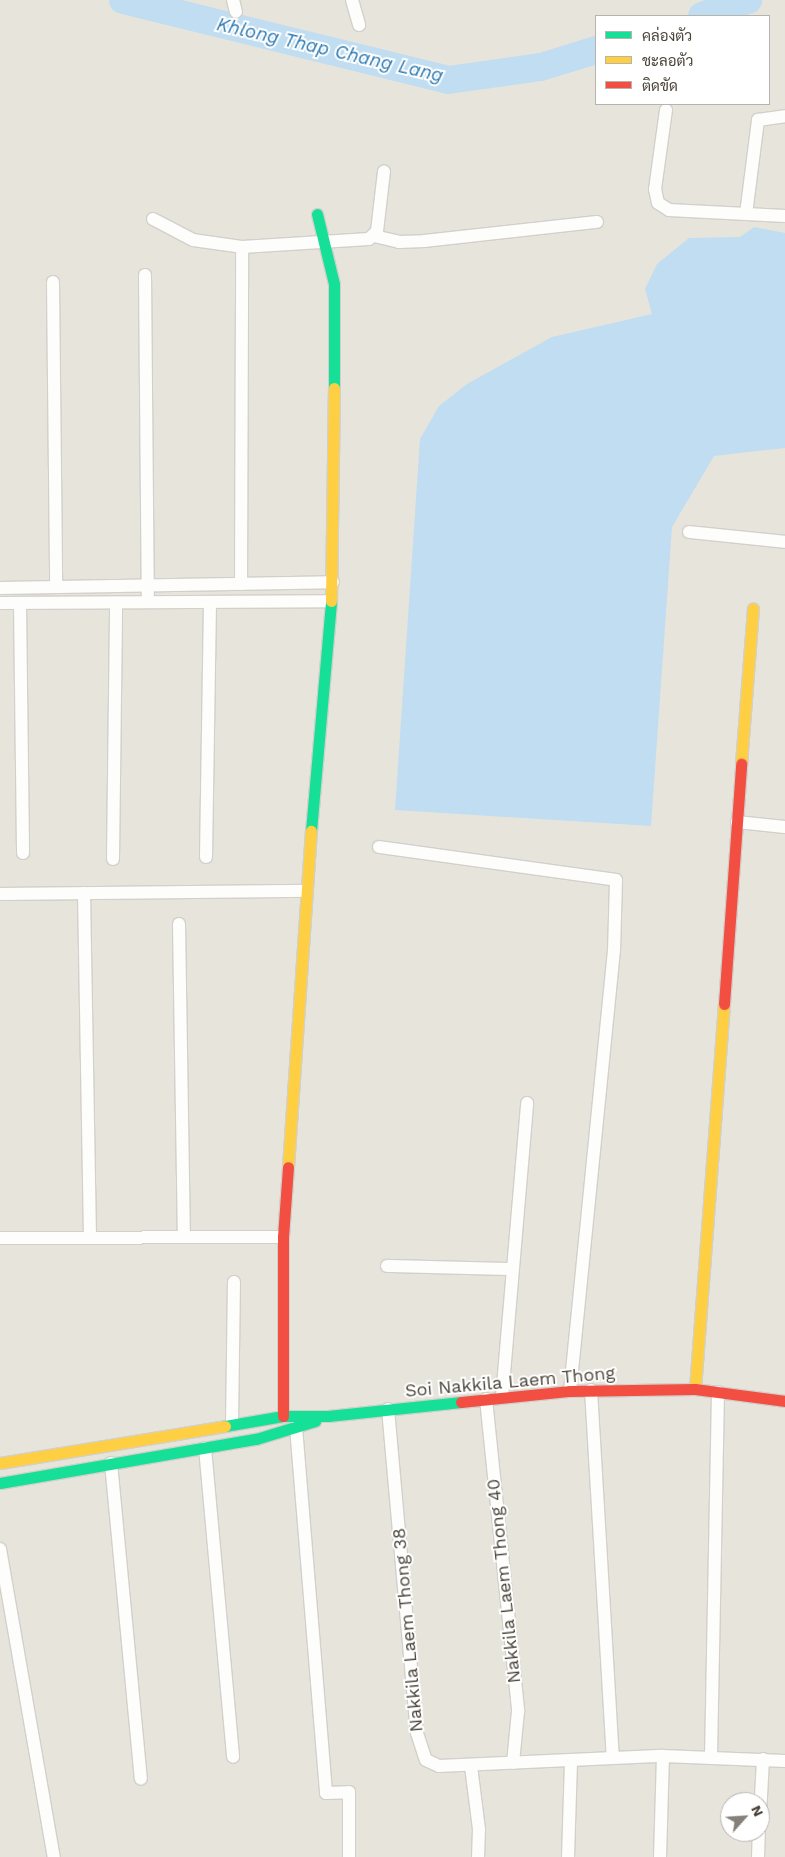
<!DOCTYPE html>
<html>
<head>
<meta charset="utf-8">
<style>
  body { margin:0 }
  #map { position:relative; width:785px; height:1857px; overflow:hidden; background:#f4f2ee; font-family:"Work Sans",Sarabun,sans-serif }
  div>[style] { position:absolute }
  .residential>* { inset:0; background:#e7e4dc }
  .water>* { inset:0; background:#c0ddf1 }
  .river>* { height:28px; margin:-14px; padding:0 14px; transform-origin:14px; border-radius:14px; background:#c0ddf1 }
  .roads { filter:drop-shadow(1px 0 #d2d0cb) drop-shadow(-1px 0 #d2d0cb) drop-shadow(0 1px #d2d0cb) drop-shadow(0 -1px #d2d0cb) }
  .street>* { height:12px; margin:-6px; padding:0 6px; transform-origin:6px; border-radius:6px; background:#fdfdfc }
  .fast>* { height:11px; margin:-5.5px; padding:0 5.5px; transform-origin:5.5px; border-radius:5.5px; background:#16e098 }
  .slow>* { height:11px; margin:-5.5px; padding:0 5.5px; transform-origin:5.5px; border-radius:5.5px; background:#ffcf43 }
  .jam>* { height:11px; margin:-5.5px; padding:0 5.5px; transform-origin:5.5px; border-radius:5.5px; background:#f24e42 }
  span { translate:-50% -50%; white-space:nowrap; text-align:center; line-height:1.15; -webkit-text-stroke:4px #fff; paint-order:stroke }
  .street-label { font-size:18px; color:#4b4439 }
  .water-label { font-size:19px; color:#2e7ab2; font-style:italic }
  .legend { position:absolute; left:595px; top:15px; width:175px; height:90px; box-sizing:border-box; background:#fff; border:1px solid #b7b4b0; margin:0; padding:6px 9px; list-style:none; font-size:15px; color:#4b4439 }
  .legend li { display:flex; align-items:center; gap:10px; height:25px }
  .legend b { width:25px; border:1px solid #b7b4b0 }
  .north { position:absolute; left:720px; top:1792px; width:50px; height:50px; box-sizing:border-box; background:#fff; border:1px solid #b7b4b0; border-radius:50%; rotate:64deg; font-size:14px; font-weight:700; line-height:20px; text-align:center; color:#4b4439 }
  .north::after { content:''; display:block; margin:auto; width:18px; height:22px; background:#868178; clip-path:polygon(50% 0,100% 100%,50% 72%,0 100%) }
</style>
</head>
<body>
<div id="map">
  <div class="residential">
    <div style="clip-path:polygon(evenodd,0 0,785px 0,785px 1857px,0 1857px,0 0,596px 16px,769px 16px,769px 104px,596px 104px,596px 16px,0 0,730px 1802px,760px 1802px,760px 1832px,730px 1832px,730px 1802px)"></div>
  </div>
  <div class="water">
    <div style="clip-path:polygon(754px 227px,785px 233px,785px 448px,714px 456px,672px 527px,651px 826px,395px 810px,420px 439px,439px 406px,467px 384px,552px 337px,652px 314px,645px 289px,657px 264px,689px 238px,740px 237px)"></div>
  </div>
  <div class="river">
    <div style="left:123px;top:0;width:335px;rotate:13.8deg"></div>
    <div style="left:448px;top:80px;width:94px;rotate:-8deg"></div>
    <div style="left:541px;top:67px;width:58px;rotate:-17.2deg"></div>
    <div style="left:702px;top:16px;width:49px;rotate:-19.2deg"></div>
  </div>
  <div class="roads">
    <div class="street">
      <div style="left:233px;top:0;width:12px;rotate:76deg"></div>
      <div style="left:352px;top:0;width:26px;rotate:74deg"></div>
      <div style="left:666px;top:110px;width:80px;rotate:97.9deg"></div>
      <div style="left:655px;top:189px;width:14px;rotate:78deg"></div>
      <div style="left:658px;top:203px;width:13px;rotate:32deg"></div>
      <div style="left:669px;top:210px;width:116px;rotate:3deg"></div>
      <div style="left:746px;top:214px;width:95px;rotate:-82.7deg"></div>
      <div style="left:758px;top:120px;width:27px;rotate:-8deg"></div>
      <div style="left:153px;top:219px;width:45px;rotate:27.7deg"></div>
      <div style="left:193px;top:240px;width:49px;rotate:8.1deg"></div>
      <div style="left:242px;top:247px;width:127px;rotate:-3.6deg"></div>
      <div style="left:369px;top:239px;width:11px;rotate:-45deg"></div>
      <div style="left:377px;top:231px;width:60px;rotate:-83.3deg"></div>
      <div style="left:374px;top:236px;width:26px;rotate:13deg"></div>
      <div style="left:399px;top:242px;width:25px;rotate:-2deg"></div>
      <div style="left:424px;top:241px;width:174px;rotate:-6.3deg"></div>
      <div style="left:145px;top:275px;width:320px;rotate:89.5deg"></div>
      <div style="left:53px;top:282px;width:305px;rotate:89.4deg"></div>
      <div style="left:689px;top:532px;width:97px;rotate:5.9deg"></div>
      <div style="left:241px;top:584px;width:337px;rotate:-89.8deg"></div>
      <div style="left:0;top:588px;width:333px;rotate:-1deg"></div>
      <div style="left:0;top:603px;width:331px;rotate:-0.3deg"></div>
      <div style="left:20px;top:604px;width:249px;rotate:89.3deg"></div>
      <div style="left:737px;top:822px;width:48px;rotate:5.9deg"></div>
      <div style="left:379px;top:847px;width:239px;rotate:7.9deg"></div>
      <div style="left:616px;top:880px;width:70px;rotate:91.6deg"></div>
      <div style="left:614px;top:950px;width:443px;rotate:95.7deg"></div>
      <div style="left:206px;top:857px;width:255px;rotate:-89.1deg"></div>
      <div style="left:113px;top:859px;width:256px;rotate:-89.3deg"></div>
      <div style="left:84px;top:893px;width:345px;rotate:89deg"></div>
      <div style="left:0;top:894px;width:306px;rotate:-0.6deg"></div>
      <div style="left:179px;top:924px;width:313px;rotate:89.1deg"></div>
      <div style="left:0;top:1238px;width:283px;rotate:-0.2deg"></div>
      <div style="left:387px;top:1266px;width:124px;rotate:1.4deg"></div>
      <div style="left:591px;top:1390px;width:368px;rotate:86.6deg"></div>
      <div style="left:502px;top:1397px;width:295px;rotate:-85.1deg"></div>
      <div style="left:486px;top:1399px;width:314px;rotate:84.1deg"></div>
      <div style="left:518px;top:1711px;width:52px;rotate:95.5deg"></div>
      <div style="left:388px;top:1409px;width:325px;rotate:84.9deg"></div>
      <div style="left:417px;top:1733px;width:28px;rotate:72deg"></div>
      <div style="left:426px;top:1760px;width:14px;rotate:25deg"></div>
      <div style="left:439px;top:1766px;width:224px;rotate:-2.6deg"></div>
      <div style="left:663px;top:1756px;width:122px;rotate:2.3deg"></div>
      <div style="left:232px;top:1424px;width:142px;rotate:-89.2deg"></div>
      <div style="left:296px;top:1427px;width:367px;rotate:85.3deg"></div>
      <div style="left:326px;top:1793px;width:23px;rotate:-2deg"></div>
      <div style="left:349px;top:1792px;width:65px;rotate:90deg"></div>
      <div style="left:205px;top:1448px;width:310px;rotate:84.8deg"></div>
      <div style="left:111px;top:1463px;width:317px;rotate:84.6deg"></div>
      <div style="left:0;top:1549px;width:313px;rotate:80.1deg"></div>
      <div style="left:711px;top:1757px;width:365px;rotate:-88.9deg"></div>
      <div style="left:471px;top:1766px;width:64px;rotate:82.8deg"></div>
      <div style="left:479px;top:1829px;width:28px;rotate:92deg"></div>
      <div style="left:760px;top:1815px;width:56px;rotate:-86.9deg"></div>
      <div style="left:568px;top:1857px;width:97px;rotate:-88.2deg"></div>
      <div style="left:660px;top:1857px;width:101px;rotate:-88.3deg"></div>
      <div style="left:758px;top:1857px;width:25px;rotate:-88deg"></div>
    </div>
    <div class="fast">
      <div style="left:317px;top:214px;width:72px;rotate:76.3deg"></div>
      <div style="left:334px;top:284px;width:104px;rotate:90deg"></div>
      <div style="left:311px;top:831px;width:231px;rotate:-85deg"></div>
      <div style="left:225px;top:1426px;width:59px;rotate:-9.8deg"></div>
      <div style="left:283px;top:1416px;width:45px"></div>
      <div style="left:328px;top:1416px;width:134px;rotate:-6deg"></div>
      <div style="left:0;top:1483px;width:260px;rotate:-9.8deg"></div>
      <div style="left:256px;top:1439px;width:62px;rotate:-17deg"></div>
    </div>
    <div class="slow">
      <div style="left:331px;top:601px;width:213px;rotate:-89.2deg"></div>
      <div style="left:741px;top:764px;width:156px;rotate:-85.6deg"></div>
      <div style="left:288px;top:1167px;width:337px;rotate:-86.1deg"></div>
      <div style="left:695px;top:1389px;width:386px;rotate:-85.7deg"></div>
      <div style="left:0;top:1463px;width:228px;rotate:-9.3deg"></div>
    </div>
    <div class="jam">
      <div style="left:724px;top:1004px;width:241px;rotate:-85.9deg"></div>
      <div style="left:461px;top:1402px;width:110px;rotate:-5.8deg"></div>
      <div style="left:570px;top:1391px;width:125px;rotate:-0.9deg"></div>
      <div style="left:695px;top:1389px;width:91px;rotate:7.6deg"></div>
      <div style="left:283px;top:1416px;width:179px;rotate:-90deg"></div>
      <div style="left:283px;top:1237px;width:70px;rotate:-85.9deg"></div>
    </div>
  </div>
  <div class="street-label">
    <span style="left:510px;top:1382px;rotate:-5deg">Soi Nakkila Laem Thong</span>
    <span style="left:504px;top:1581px;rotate:-96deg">Nakkila Laem Thong 40</span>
    <span style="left:408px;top:1630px;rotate:-95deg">Nakkila Laem Thong 38</span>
  </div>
  <div class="water-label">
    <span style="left:330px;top:50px;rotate:13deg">Khlong Thap Chang Lang</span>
  </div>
  <ul class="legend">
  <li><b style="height:6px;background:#16e098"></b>คล่องตัว</li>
  <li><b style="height:6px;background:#ffcf43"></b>ชะลอตัว</li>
  <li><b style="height:6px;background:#f24e42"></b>ติดขัด</li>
  </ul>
  <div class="north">N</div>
</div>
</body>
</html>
